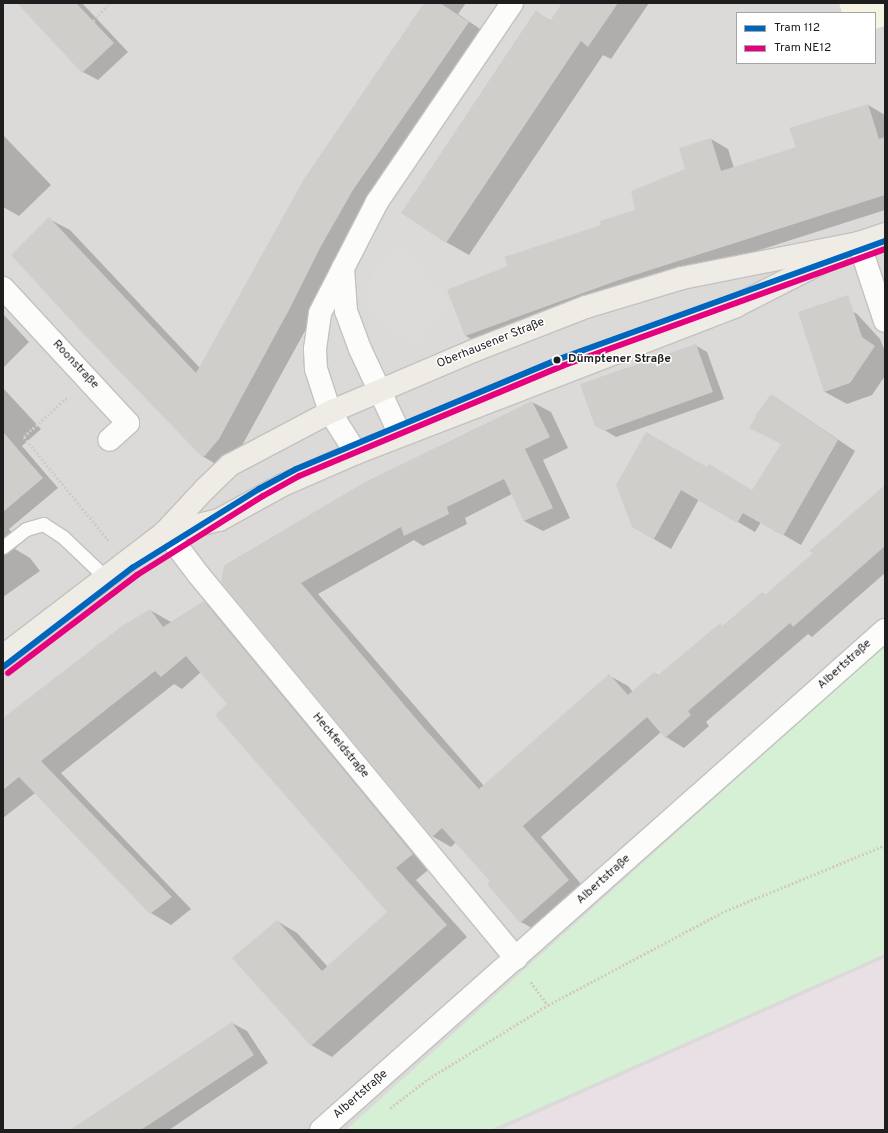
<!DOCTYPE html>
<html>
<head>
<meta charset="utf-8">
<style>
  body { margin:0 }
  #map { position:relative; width:888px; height:1133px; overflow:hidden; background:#eceae6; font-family:Overpass,sans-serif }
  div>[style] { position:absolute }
  .residential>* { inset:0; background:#dbdad8 }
  .industrial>* { inset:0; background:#e9e0e5 }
  .education>* { inset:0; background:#f5f4e2 }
  .park>* { inset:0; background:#d6f0d6 }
  .parking>* { inset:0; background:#dcdbda }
  .shadow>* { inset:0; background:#0003 }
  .building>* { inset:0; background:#d0cecb }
  .path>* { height:2.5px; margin-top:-1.25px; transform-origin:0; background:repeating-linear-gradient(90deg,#d5c9c7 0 2px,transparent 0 4px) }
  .roads { filter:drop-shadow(1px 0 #c3c2c1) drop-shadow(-1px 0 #c3c2c1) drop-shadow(0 1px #c3c2c1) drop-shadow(0 -1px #c3c2c1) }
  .service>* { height:13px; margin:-6.5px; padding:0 6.5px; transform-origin:6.5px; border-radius:6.5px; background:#fcfcfb }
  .minor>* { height:22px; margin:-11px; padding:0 11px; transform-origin:11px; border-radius:11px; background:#fcfcfb }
  .tertiary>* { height:22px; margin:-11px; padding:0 11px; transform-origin:11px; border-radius:11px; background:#fcfcfb }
  .primary>* { height:22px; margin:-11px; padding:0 11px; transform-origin:11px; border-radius:11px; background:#efebe5 }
  .tram-1>* { height:6px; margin:-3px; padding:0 3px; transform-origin:3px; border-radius:3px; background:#0065bd }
  .tram-2>* { height:6px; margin:-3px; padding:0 3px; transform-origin:3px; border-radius:3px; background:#e5007d }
  .dots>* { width:11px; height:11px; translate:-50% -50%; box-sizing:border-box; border:2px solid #fff; border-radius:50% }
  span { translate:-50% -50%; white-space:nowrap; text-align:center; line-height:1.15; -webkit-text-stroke:3px #fff; paint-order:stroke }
  .street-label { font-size:12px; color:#1e1e1e }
  .stop-label { font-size:12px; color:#1e1e1e; font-weight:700 }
  .left { translate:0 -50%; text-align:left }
  .frame { position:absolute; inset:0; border:4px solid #1e1e1e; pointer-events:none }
  .legend { position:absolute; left:736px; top:12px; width:140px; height:52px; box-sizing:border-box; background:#fff; border:1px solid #a5a5a5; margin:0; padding:5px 7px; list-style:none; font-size:12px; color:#1e1e1e }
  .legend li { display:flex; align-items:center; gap:8px; height:20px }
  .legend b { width:20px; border:1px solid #a5a5a5 }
</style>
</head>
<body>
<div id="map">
  <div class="residential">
    <div style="clip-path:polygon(evenodd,3px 3px,885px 3px,885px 958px,500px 1130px,3px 1130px,3px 3px,737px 13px,875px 13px,875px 63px,737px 63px,737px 13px)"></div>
  </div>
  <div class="industrial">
    <div style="clip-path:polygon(885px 958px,885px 1130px,500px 1130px)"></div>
  </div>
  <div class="education">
    <div style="clip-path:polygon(839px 3px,885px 3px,885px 26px,875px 29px,875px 13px,842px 13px)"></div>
  </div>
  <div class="park">
    <div style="clip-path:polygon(885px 645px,885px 954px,490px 1130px,346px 1130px)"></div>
  </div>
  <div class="parking">
    <div style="clip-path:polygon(404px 244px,451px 309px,421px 331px,429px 344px,411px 342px,392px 333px,379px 322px,368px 308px,366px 289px,380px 260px)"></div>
  </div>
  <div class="shadow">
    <div style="clip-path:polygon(38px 3px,82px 3px,128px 52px,98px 80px,83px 72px)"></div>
    <div style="clip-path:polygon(425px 3px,466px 3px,458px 14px,489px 35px,311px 320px,239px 451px,224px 469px,204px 457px,49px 219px,70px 230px,200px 368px)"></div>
    <div style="clip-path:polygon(563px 3px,649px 3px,611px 59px,603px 55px,469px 255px,446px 242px,536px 12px,551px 21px)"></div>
    <div style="clip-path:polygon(868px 105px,885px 115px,885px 210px,637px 289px,483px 346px,466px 336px,448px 290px,509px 266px,636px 210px,687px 170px,711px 139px,728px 149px,734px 168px,797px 148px)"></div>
    <div style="clip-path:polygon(3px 135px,51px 185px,19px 216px,3px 207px)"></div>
    <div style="clip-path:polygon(835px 301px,857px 314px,880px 339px,885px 351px,885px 376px,872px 395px,847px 404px,825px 392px)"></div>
    <div style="clip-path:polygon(3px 314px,29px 342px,3px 368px)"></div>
    <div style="clip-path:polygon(695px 345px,707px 352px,724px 399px,616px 437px,596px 425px)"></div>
    <div style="clip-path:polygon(3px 388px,41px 429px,22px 446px,58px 488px,9px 529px,20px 544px,15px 549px,30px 558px,40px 571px,3px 597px)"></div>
    <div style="clip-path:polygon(772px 395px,855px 451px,801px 545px,761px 522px,755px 532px,699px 499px,671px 549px,633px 527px,707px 469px,753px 491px,782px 444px)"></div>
    <div style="clip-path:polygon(532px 402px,551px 412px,568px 448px,543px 460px,570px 518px,543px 531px,524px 521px,512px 494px,465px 518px,467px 524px,423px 546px,414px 540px,318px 594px,484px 786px,610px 676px,628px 686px,633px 692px,654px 673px,659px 676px,723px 626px,762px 593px,766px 595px,814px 553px,885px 486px,885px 573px,812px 637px,808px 634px,706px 722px,709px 726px,684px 748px,666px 737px,661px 732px,541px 837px,587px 891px,539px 932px,521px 922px,491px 882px,456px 842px,451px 847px,432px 836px,222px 582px)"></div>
    <div style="clip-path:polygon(204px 602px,225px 614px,433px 866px,416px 880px,467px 937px,332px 1057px,311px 1045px,277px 921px,297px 933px,328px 967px,389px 912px,229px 704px,201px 672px,182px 689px,174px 684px,61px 773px,191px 909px,171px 925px,151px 913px,35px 793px,3px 818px,3px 719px,150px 610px,171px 622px)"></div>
    <div style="clip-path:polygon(232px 1023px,247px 1031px,268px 1063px,169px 1130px,72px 1130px)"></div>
  </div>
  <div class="building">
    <div style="clip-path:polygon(17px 3px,76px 3px,114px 43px,82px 73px)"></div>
    <div style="clip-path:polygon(424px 3px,440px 3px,469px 22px,353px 190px,321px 246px,290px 308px,219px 439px,203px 458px,78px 328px,11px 255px,49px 217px,196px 373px,304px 179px)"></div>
    <div style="clip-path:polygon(562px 3px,618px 3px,588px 47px,581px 41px,446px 243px,401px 213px,536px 10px,550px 21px)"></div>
    <div style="clip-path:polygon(868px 104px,879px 139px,885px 137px,885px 195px,619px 280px,465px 336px,447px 290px,508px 266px,504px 257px,601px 225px,600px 221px,635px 210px,631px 191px,685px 169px,679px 148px,711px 138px,721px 171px,796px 147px,789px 128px)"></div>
    <div style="clip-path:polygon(848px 295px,862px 337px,875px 346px,850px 383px,824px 392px,798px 312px)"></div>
    <div style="clip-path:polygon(696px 344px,713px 392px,604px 431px,595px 426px,580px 384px)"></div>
    <div style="clip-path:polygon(771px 394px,838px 440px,783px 536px,743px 513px,737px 523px,681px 490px,654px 539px,632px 527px,616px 485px,646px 432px,707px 467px,709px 464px,752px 490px,781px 444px,749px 428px,756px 417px,755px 416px)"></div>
    <div style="clip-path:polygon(532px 401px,550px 437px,525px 449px,553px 508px,524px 521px,504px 479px,447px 507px,449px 514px,404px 536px,401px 527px,301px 583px,423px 727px,479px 789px,609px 674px,628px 695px,654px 672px,657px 676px,720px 623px,723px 626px,762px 592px,765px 595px,813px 553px,809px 551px,885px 485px,885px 546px,793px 627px,790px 623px,688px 711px,691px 715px,665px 738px,647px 717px,523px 826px,569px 880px,520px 923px,487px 884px,490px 881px,442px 828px,432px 837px,221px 582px,224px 566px,228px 563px,365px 482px)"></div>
    <div style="clip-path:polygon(3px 432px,43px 478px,3px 512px)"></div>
    <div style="clip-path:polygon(204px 601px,413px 854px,396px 868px,447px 925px,311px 1046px,232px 958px,277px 920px,322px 971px,387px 912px,215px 715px,227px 704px,186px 656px,161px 677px,155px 671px,41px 761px,172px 897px,150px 914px,19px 777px,3px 790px,3px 718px,122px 626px,150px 609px,163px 627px)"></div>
    <div style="clip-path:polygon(232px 1022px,254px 1055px,141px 1130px,70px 1130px)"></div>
  </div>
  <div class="path">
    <div style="left:93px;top:21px;width:25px;rotate:-47deg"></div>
    <div style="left:67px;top:398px;width:58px;rotate:137.8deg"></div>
    <div style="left:24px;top:437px;width:134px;rotate:50.7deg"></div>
    <div style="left:531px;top:982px;width:29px;rotate:54deg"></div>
    <div style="left:390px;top:1108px;width:48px;rotate:-37.3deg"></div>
    <div style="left:428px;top:1079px;width:141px;rotate:-31.7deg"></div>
    <div style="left:548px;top:1005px;width:200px;rotate:-28deg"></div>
    <div style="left:725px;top:911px;width:173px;rotate:-22.4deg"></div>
  </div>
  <div class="roads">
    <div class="service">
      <div style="left:3px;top:547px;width:29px;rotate:-38deg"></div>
      <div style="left:26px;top:529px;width:18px;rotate:-16deg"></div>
      <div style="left:43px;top:524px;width:24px;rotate:33deg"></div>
      <div style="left:63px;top:537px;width:59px;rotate:43.6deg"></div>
    </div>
    <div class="minor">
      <div style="left:859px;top:243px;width:82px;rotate:71.6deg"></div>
      <div style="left:3px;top:288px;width:184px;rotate:47.2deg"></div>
      <div style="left:128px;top:423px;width:25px;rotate:138deg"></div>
      <div style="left:164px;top:533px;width:12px;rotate:42deg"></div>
      <div style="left:173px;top:541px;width:41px;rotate:52.9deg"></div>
      <div style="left:198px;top:574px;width:499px;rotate:50.4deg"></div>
      <div style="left:321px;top:1130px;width:754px;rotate:-41.56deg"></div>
    </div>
    <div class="tertiary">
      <div style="left:343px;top:268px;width:43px;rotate:86deg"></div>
      <div style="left:346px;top:311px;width:40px;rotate:69.8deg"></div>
      <div style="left:360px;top:349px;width:85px;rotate:64.9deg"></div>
      <div style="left:396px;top:426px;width:11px;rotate:95deg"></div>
      <div style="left:356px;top:453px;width:49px;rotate:-122.4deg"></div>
      <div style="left:330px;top:412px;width:45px;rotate:-108deg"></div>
      <div style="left:316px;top:369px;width:20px;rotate:-93deg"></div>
      <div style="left:315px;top:349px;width:36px;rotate:-82deg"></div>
      <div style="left:320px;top:313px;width:125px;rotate:-62.8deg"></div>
      <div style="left:377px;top:202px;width:240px;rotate:-55.8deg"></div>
    </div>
    <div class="primary">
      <div style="left:164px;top:533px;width:57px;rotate:-13.3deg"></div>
      <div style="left:219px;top:520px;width:73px;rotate:-28.7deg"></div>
      <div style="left:283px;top:485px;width:80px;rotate:-23.7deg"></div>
      <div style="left:356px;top:453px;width:407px;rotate:-21.1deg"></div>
      <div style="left:736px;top:306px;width:112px;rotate:-27deg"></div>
      <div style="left:3px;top:656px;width:203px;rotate:-37.4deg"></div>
      <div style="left:164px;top:533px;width:60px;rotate:-47deg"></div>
      <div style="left:205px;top:489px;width:35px;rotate:-44deg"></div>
      <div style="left:230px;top:465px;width:113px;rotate:-27.9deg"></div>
      <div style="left:330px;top:412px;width:155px;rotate:-23.1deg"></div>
      <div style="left:473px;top:351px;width:121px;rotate:-21.3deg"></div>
      <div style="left:586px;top:307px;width:100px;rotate:-16.8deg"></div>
      <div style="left:682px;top:278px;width:180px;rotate:-11.2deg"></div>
      <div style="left:859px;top:243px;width:28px;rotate:-19deg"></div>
    </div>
  </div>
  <div class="tram-1">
    <div style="left:3px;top:667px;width:163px;rotate:-37.5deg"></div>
    <div style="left:132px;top:568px;width:150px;rotate:-31.9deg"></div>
    <div style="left:259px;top:489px;width:42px;rotate:-28.4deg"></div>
    <div style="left:296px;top:469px;width:285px;rotate:-22.7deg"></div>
    <div style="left:559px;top:359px;width:347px;rotate:-19.9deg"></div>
  </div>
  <div class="tram-2">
    <div style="left:8px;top:673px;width:162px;rotate:-37.2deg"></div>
    <div style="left:137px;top:575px;width:149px;rotate:-32.1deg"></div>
    <div style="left:263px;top:496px;width:41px;rotate:-29.1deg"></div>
    <div style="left:299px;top:476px;width:285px;rotate:-22.7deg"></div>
    <div style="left:562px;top:366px;width:344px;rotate:-19.9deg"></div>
  </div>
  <div class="dots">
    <div style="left:557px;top:360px;background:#1e1e1e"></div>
  </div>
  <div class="street-label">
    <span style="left:491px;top:344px;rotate:-22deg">Oberhausener Straße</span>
    <span style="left:75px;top:365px;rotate:47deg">Roonstraße</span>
    <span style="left:845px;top:665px;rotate:-42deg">Albertstraße</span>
    <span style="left:340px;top:746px;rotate:50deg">Heckfeldstraße</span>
    <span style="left:604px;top:880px;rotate:-42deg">Albertstraße</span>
    <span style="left:361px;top:1095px;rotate:-41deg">Albertstraße</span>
  </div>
  <div class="stop-label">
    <span class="left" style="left:568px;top:360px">Dümptener Straße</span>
  </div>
  <div class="frame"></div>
  <ul class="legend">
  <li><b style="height:5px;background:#0065bd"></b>Tram 112</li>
  <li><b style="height:5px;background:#e5007d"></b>Tram NE12</li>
  </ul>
</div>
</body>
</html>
